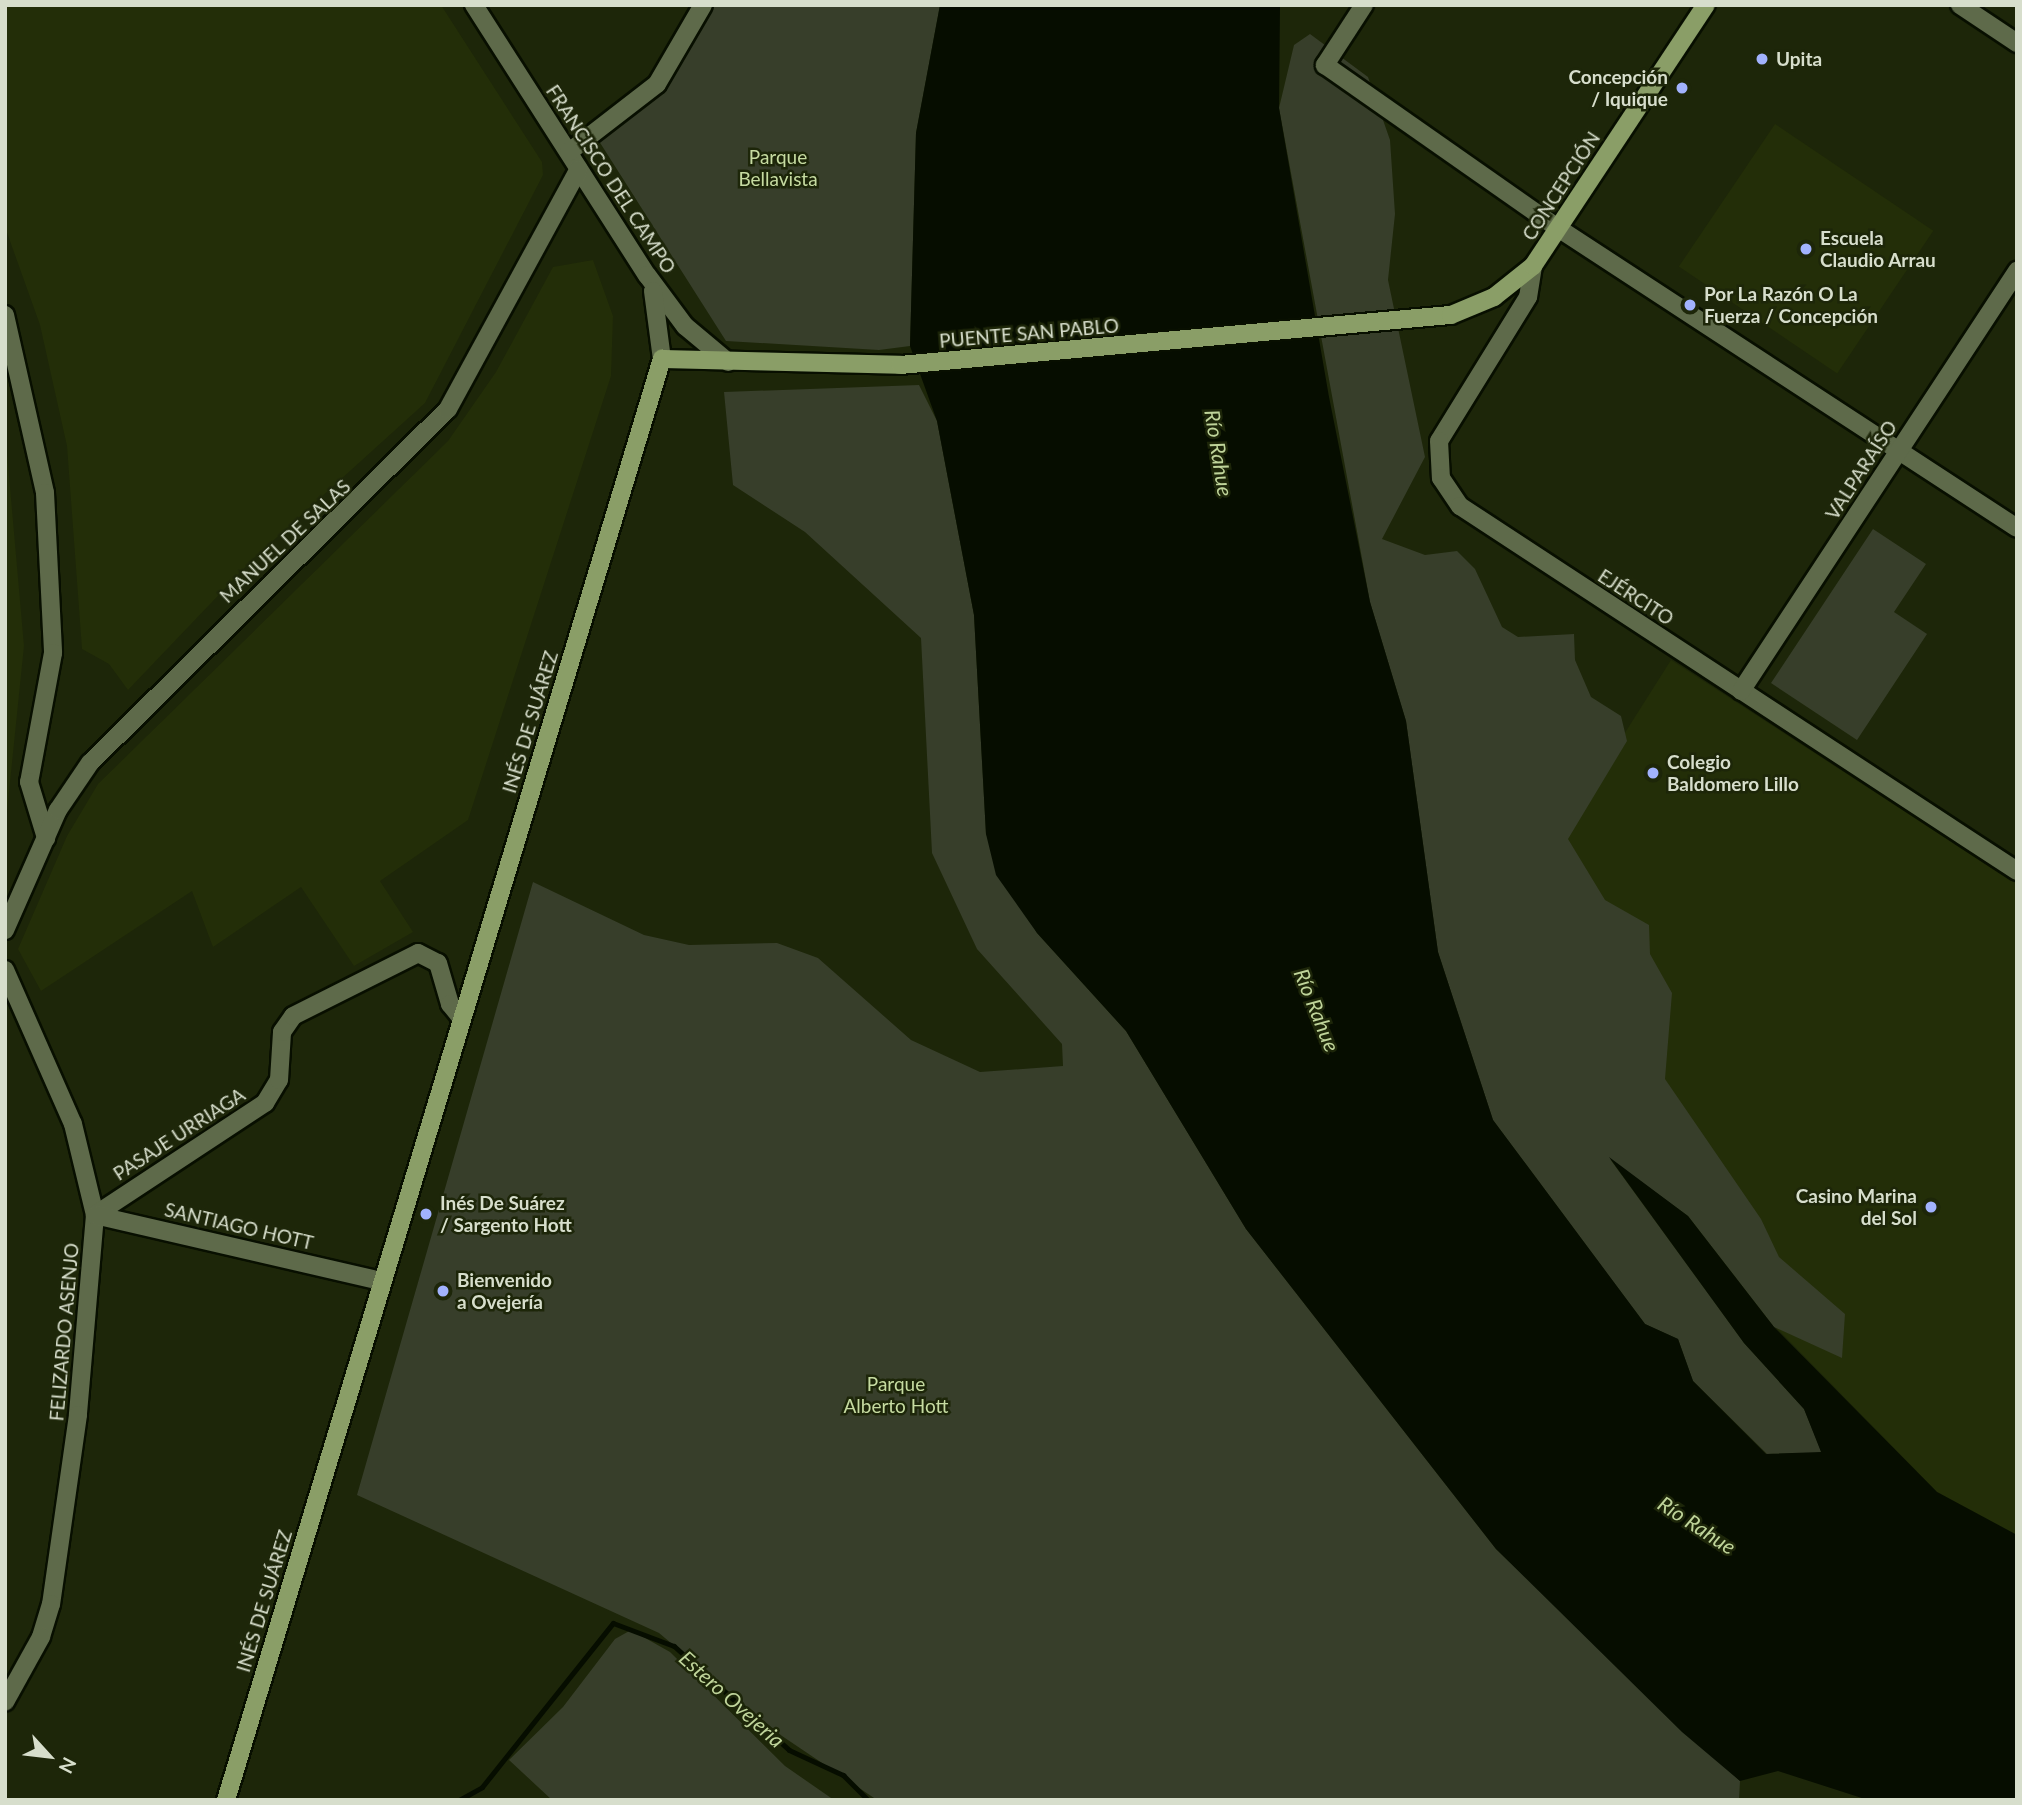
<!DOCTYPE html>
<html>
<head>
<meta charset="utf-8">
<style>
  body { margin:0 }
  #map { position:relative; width:2022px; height:1805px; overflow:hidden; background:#1d2609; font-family:Lato,sans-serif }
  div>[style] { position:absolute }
  .built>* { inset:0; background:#232e08; transform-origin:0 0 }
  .green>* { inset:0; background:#373e2a }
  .water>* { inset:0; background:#060d00 }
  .stream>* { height:5px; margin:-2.5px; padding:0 2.5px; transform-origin:2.5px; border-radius:2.5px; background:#060d00 }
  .roads { filter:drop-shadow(2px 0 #080f00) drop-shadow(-2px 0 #080f00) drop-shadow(0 2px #080f00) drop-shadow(0 -2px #080f00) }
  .minor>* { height:18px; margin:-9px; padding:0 9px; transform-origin:9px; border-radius:9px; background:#5e6a4a }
  .major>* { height:18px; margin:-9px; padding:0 9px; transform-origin:9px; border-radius:9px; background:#8a9e67 }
  .dots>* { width:19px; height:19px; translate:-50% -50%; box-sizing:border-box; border:4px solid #1d2609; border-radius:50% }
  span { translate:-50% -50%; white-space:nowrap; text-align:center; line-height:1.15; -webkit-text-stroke:5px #1d2609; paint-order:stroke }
  .poi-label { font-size:19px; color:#d7decc; font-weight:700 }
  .left { translate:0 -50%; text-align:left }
  .right { translate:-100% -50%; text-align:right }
  .park-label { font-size:19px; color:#c6dba1 }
  .street-label { font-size:19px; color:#d7decc }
  .water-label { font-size:21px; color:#bfd49a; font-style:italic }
  .frame { position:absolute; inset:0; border:7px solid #d7decc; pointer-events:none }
  .north { position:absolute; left:14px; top:1721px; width:70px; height:70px; -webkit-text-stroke:5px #1d2609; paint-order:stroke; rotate:117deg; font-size:19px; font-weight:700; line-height:28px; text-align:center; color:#d7decc }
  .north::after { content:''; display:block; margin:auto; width:24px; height:32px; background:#d7decc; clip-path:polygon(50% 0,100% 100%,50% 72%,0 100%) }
</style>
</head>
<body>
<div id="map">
  <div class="built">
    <div style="clip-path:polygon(5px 5px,441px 5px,542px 162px,543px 175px,425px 403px,254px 558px,128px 690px,109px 664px,82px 649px,67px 446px,40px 325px,5px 227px)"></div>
    <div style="left:1775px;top:124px;width:191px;height:172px;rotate:34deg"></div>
    <div style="clip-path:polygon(593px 260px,613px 316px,611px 376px,468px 820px,380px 881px,413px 932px,354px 966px,301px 887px,213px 947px,192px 891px,41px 991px,18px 949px,67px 836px,98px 784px,448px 441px,496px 372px,553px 267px)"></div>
    <div style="clip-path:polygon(5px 430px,24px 646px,5px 831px)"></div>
    <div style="clip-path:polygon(1671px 660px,2017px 884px,2017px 1535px,1937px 1492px,1609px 1157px,1559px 837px)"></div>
  </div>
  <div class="green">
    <div style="clip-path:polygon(712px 5px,940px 5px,916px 133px,910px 346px,879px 350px,726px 341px,597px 138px,669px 85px)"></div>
    <div style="clip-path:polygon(1310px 34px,1368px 77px,1390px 140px,1395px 214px,1388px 280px,1425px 457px,1382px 539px,1425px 555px,1457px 551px,1475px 569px,1502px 627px,1518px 637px,1574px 634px,1575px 660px,1591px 697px,1621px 716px,1627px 741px,1568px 839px,1605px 900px,1649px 925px,1650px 954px,1672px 993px,1665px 1079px,1761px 1219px,1779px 1257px,1845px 1314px,1842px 1358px,1774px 1327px,1688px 1216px,1610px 1159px,1744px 1343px,1804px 1409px,1822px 1453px,1767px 1454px,1693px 1381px,1678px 1339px,1645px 1324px,1493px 1120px,1438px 952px,1406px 721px,1370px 602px,1279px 108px,1294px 45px)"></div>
    <div style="clip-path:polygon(919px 385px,937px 421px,974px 615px,986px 834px,1037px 933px,1126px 1031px,1246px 1229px,1496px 1549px,1740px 1781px,1739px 1800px,877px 1800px,782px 1736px,659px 1633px,357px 1495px,533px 882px,644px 935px,689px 945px,777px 943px,818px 958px,911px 1040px,980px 1072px,1063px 1066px,1062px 1044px,977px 949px,932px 853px,921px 638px,805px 532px,733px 485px,724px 392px)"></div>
    <div style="clip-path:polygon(1873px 529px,1926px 564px,1894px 612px,1927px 634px,1857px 740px,1771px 683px)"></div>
    <div style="clip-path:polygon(631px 1630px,670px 1652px,785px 1766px,834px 1800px,552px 1800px,509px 1760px,563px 1707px,615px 1639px)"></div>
  </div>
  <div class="water">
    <div style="clip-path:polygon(940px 5px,1280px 5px,1279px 108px,1329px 397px,1370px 602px,1406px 721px,1438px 952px,1493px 1120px,1645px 1324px,1678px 1339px,1693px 1381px,1766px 1454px,1821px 1452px,1804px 1409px,1744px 1343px,1609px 1157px,1688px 1216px,1774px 1327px,1937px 1492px,2017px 1535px,2017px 1800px,1868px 1800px,1778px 1771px,1740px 1781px,1682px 1732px,1496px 1549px,1246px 1229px,1126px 1031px,1037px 933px,996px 875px,986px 834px,974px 615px,937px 421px,910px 346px,916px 133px)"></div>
  </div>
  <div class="stream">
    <div style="left:459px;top:1800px;width:26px;rotate:-29deg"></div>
    <div style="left:482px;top:1787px;width:210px;rotate:-51.4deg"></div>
    <div style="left:613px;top:1623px;width:65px;rotate:20.7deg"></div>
    <div style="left:674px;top:1646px;width:155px;rotate:42.1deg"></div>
    <div style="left:789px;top:1750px;width:60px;rotate:24.8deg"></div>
    <div style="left:843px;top:1775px;width:35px;rotate:45deg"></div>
  </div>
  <div class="roads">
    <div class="minor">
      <div style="left:474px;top:5px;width:321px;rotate:57.4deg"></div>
      <div style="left:647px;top:275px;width:64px;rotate:53.3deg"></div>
      <div style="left:685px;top:326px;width:56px;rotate:39.9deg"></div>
      <div style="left:1364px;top:5px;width:72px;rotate:123deg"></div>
      <div style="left:1325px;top:65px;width:284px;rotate:35deg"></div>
      <div style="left:1558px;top:228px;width:548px;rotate:33.17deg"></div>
      <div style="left:1960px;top:5px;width:69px;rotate:33.7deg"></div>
      <div style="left:569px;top:152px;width:111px;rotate:-37.7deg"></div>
      <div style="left:657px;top:84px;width:91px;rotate:-59.8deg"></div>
      <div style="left:1533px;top:266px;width:31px;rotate:99deg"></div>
      <div style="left:1528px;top:297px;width:169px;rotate:121.7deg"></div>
      <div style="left:1439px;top:441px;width:37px;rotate:87deg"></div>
      <div style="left:1441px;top:478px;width:34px;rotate:56deg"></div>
      <div style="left:1460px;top:506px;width:666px;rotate:33.24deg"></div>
      <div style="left:653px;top:291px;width:69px;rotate:82.5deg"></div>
      <div style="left:5px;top:315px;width:182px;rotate:77.3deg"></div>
      <div style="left:45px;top:493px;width:160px;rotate:87.1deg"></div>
      <div style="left:53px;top:653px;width:131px;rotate:100.5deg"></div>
      <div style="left:29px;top:782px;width:59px;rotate:73.1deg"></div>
      <div style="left:1741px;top:691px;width:503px;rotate:-56.69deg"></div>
      <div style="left:5px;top:930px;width:131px;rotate:-66.2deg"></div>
      <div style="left:58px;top:810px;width:57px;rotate:-55.8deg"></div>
      <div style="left:90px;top:763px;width:503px;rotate:-44.68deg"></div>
      <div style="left:448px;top:409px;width:273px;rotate:-61.4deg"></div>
      <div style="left:5px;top:970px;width:168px;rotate:66.2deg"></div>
      <div style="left:73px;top:1124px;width:94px;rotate:76.4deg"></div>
      <div style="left:95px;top:1215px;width:201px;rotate:94.9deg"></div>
      <div style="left:78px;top:1415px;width:191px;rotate:98.1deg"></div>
      <div style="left:51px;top:1604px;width:34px;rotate:107deg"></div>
      <div style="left:41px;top:1637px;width:74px;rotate:119deg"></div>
      <div style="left:95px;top:1215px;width:204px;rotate:-33.4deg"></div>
      <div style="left:265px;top:1103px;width:27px;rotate:-59deg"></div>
      <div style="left:279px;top:1080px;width:48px;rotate:-86.4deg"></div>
      <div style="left:282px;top:1032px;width:19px;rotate:-55deg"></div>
      <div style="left:293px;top:1016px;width:140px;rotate:-26.7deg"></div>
      <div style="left:418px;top:953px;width:22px;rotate:27deg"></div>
      <div style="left:438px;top:963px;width:43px;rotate:73.7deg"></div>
      <div style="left:450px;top:1004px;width:19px;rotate:51deg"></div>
      <div style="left:95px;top:1215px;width:285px;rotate:13deg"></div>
    </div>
    <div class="major">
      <div style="left:226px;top:1800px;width:1506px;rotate:-73.17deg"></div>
      <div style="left:662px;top:359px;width:238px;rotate:1.4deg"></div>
      <div style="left:900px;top:365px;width:553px;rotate:-5.19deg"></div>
      <div style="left:1451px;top:315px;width:47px;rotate:-22.7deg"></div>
      <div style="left:1494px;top:297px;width:50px;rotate:-38.5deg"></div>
      <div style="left:1533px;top:266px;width:313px;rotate:-56.5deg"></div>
    </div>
  </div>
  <div class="dots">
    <div style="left:1762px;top:59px;background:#a1b2fd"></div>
    <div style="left:1682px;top:88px;background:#a1b2fd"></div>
    <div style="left:1806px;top:249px;background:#a1b2fd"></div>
    <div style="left:1690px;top:305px;background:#a1b2fd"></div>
    <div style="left:1653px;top:773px;background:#a1b2fd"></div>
    <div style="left:1931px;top:1207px;background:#a1b2fd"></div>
    <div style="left:426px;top:1214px;background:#a1b2fd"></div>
    <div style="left:443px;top:1291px;background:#a1b2fd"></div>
  </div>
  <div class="poi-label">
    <span class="left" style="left:1776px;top:59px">Upita</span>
    <span class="right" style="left:1668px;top:88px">Concepción<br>/ Iquique</span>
    <span class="left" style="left:1820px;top:249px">Escuela<br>Claudio Arrau</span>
    <span class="left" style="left:1704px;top:305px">Por La Razón O La<br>Fuerza / Concepción</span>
    <span class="left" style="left:1667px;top:773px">Colegio<br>Baldomero Lillo</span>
    <span class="right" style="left:1917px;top:1207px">Casino Marina<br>del Sol</span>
    <span class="left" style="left:440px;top:1214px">Inés De Suárez<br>/ Sargento Hott</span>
    <span class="left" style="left:457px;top:1291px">Bienvenido<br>a Ovejería</span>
  </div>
  <div class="park-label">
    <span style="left:778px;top:168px">Parque<br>Bellavista</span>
    <span style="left:896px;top:1395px">Parque<br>Alberto Hott</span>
  </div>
  <div class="street-label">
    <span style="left:611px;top:179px;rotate:57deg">FRANCISCO DEL CAMPO</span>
    <span style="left:1561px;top:186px;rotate:-57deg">CONCEPCIÓN</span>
    <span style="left:1029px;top:333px;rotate:-5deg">PUENTE SAN PABLO</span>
    <span style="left:1861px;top:470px;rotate:-57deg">VALPARAÍSO</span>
    <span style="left:285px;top:541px;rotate:-43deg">MANUEL DE SALAS</span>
    <span style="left:1636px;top:597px;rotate:33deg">EJÉRCITO</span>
    <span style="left:530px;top:722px;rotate:-73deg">INÉS DE SUÁREZ</span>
    <span style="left:179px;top:1134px;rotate:-33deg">PASAJE URRIAGA</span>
    <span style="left:239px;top:1226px;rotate:13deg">SANTIAGO HOTT</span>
    <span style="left:64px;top:1332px;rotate:-85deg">FELIZARDO ASENJO</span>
    <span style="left:264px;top:1601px;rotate:-73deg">INÉS DE SUÁREZ</span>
  </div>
  <div class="water-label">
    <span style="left:1219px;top:453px;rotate:81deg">Río Rahue</span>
    <span style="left:1317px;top:1010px;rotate:68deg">Río Rahue</span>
    <span style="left:1697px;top:1525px;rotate:33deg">Río Rahue</span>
    <span style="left:732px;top:1699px;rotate:42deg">Estero Ovejeria</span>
  </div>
  <div class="frame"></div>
  <div class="north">N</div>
</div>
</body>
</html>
